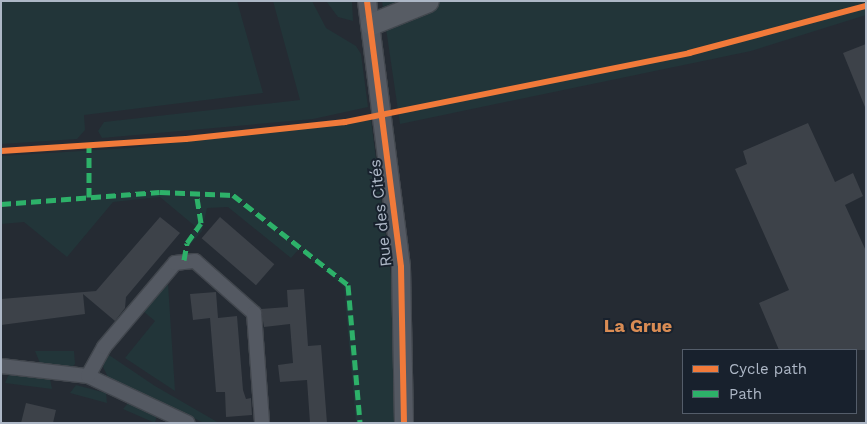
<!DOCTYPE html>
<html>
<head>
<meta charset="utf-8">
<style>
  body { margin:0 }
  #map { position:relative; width:867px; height:424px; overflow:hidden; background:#252b33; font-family:"Work Sans",sans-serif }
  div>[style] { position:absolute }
  .green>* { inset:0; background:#223539 }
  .building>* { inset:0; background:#3d4249; transform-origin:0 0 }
  .roads { filter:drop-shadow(1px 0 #42474e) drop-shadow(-1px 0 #42474e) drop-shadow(0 1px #42474e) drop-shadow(0 -1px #42474e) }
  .minor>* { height:14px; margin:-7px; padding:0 7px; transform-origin:7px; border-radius:7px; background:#545962 }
  .tertiary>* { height:18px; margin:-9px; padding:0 9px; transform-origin:9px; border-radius:9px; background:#545962 }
  .primary>* { height:21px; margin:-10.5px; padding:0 10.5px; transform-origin:10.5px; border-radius:10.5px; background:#575c64 }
  .quiet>* { height:5px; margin-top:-2.5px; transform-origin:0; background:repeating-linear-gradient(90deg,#2db169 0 10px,transparent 0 15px) }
  .cycleway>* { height:6px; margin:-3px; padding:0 3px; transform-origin:3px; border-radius:3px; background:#f17a3a }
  span { translate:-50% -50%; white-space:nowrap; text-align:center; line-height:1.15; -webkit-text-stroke:4px #18212d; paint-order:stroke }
  .street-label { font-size:16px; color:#adb7c6 }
  .neighbourhood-label { font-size:18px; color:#d98c54; font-weight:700 }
  .frame { position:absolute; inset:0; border:2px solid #adb7c6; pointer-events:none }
  .legend { position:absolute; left:682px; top:349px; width:175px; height:65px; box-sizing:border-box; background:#18212d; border:1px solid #545d6a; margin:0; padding:6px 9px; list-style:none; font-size:15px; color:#adb7c6 }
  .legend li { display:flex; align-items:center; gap:10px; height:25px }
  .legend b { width:25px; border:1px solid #545d6a }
</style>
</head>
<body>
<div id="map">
  <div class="green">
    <div style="clip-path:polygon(1px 1px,237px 1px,263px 93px,84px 115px,85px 130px,77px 139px,1px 144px)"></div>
    <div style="clip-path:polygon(273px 1px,312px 1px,326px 28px,356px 46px,361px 54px,368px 107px,313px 119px,102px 138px,98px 131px,104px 122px,300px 100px)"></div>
    <div style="clip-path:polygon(326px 1px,352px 1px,353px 21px,338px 17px)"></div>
    <div style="clip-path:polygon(382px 1px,866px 1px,866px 15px,751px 51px,400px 124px)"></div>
    <div style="clip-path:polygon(371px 120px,392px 284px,395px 423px,356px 423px,344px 287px,299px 249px,291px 258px,228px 207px,207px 208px,202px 231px,190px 245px,185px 241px,196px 227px,160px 197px,113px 202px,67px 257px,24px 222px,1px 224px,1px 156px,130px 148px)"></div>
    <div style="clip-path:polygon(168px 284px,175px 391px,125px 358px,155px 321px,143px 311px)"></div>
    <div style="clip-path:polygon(35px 351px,74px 351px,75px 364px,71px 368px,40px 363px)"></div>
    <div style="clip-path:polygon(106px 353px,155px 386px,219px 423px,204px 423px,108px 377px,103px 367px)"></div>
    <div style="clip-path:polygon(9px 374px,50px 379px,52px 389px,5px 383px)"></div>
    <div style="clip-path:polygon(76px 385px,106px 393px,107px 403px,70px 393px)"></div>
    <div style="clip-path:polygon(129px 402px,157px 415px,155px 423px,123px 409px)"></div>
  </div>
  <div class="building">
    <div style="clip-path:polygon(866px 44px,866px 107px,865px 107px,843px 53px)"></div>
    <div style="clip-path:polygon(808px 123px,835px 182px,853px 173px,863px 196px,845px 205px,866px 251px,866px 350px,779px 350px,759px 303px,789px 290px,735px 169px,747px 164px,743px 151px)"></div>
    <div style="clip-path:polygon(160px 217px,180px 233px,126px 297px,125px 308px,115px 321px,83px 294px,85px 314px,1px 325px,1px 299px,96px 291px)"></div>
    <div style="left:220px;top:217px;width:72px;height:28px;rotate:41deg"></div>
    <div style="clip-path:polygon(304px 289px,308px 346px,321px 345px,327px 423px,310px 423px,307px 380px,280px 382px,278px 365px,293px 363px,290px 324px,264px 327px,261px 309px,288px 307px,287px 290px)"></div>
    <div style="clip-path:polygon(216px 292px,218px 318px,237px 316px,243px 390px,246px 399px,251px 398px,252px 415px,226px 417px,225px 392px,216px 392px,210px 318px,193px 320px,190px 294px)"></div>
    <div style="clip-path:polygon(26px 403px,56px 410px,53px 423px,21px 423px)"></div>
  </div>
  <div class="roads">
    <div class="minor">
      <div style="left:1px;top:366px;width:88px;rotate:6.6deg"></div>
      <div style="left:88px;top:376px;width:110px;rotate:25.2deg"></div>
      <div style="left:88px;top:376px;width:33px;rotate:-61deg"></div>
      <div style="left:104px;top:347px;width:110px;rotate:-49.8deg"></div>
      <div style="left:175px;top:263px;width:20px;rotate:-6deg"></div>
      <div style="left:195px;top:261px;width:79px;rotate:41.4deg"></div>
      <div style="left:254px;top:313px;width:110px;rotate:85.8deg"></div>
    </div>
    <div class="tertiary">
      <div style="left:367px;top:1px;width:268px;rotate:82.7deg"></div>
      <div style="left:401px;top:267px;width:156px;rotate:88.9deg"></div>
    </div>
    <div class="primary">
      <div style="left:371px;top:24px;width:61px;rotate:-22deg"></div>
    </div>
  </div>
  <div class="quiet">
    <div style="left:89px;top:197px;width:51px;rotate:-90deg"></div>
    <div style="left:1px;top:204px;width:159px;rotate:-4.3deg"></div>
    <div style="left:160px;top:192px;width:73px;rotate:2.4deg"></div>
    <div style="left:233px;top:195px;width:146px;rotate:38deg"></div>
    <div style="left:348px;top:285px;width:139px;rotate:85deg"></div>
    <div style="left:184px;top:260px;width:17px;rotate:-80deg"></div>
    <div style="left:187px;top:243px;width:24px;rotate:-55deg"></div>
    <div style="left:201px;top:223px;width:30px;rotate:-99deg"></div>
  </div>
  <div class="cycleway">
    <div style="left:367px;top:1px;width:268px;rotate:82.7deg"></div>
    <div style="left:401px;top:267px;width:156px;rotate:88.9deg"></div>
    <div style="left:1px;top:151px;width:185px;rotate:-3.7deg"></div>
    <div style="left:186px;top:139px;width:160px;rotate:-6.1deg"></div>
    <div style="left:345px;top:122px;width:351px;rotate:-11.3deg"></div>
    <div style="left:689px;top:53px;width:183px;rotate:-14.9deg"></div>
  </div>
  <div class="street-label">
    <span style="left:381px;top:213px;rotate:-96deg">Rue des Cités</span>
  </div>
  <div class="neighbourhood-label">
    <span style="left:638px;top:326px">La Grue</span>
  </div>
  <div class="frame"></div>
  <ul class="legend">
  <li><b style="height:6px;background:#f17a3a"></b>Cycle path</li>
  <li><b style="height:6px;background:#2db169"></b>Path</li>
  </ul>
</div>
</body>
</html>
